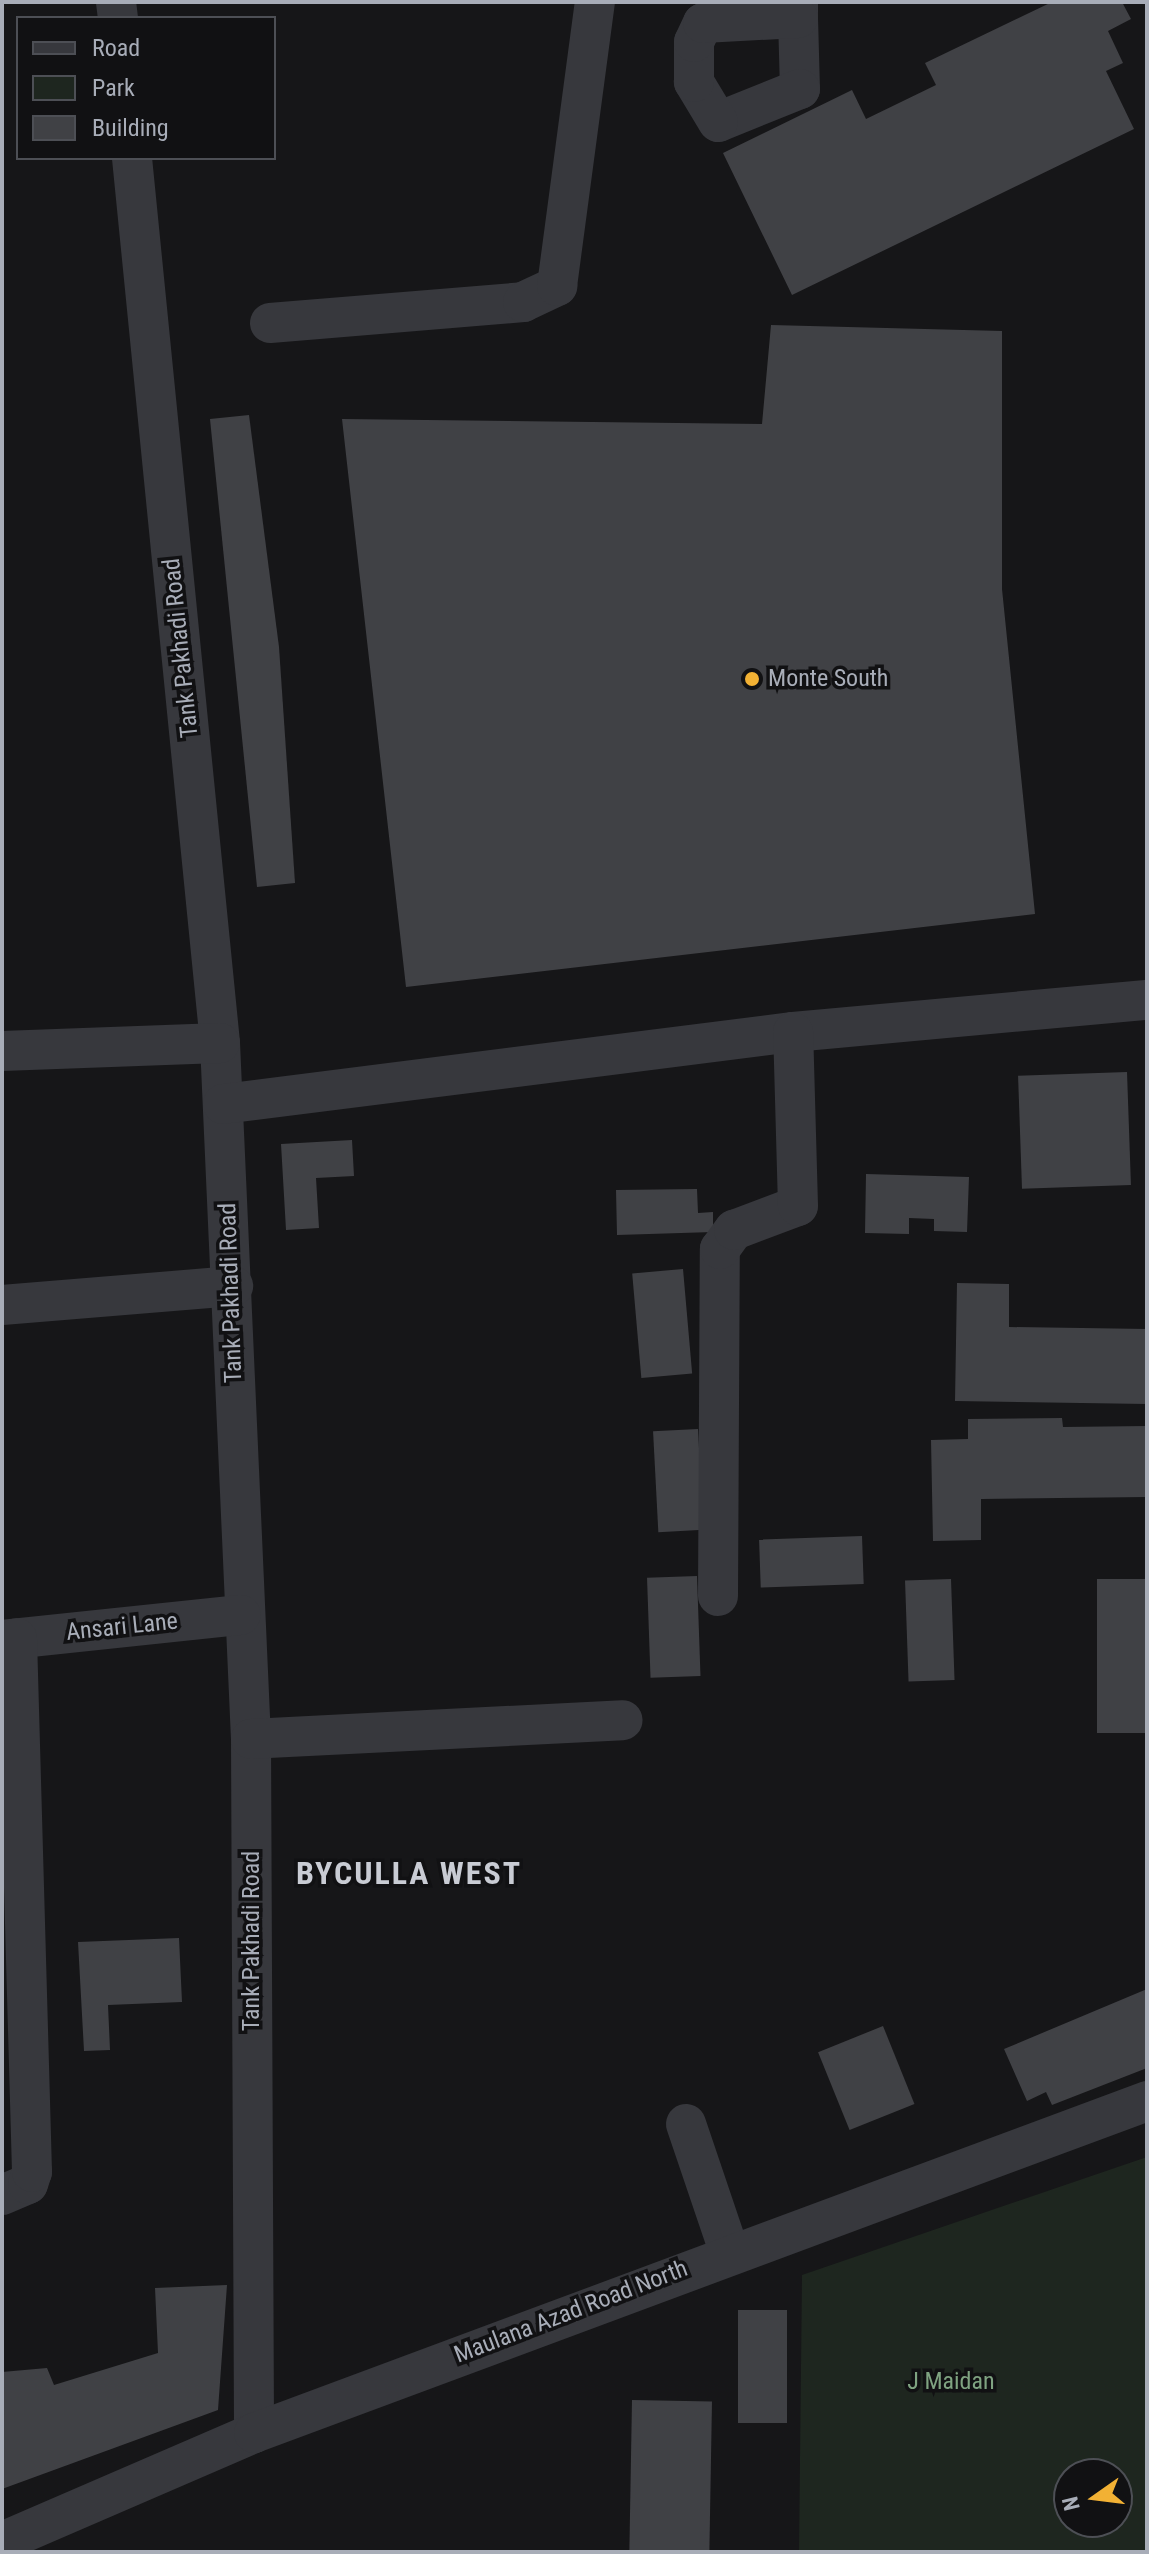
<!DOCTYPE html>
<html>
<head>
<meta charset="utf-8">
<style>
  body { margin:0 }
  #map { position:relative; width:1149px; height:2554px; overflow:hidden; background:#161618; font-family:"Roboto Condensed",sans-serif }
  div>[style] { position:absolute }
  .green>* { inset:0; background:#1e261f }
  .building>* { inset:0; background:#404145; transform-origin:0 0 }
  .minor>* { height:40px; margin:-20px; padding:0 20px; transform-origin:20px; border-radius:20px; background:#37383d }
  .dots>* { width:22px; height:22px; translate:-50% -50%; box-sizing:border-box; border:4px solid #111113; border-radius:50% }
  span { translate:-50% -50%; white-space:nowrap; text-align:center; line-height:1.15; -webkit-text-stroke:7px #111113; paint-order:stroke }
  .street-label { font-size:24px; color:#a8adb8 }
  .poi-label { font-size:24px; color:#a8adb8 }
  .left { translate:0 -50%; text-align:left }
  .park-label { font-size:24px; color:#7fa381 }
  .district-label { font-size:32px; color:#c9ccd4; font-weight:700; letter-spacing:2px }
  .frame { position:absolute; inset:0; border:4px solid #a8adb8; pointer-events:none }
  .legend { position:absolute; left:16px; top:16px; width:260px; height:144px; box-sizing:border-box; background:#111113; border:2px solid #4d4f55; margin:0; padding:10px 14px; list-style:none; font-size:24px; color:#a8adb8 }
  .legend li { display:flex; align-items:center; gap:16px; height:40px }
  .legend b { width:40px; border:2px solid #4d4f55 }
  .north { position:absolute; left:1053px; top:2458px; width:80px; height:80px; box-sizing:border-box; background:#111113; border:2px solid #4d4f55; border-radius:50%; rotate:256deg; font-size:22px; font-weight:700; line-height:32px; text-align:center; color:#a8adb8 }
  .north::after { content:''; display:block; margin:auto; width:28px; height:36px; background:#f2b134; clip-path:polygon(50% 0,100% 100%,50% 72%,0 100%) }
</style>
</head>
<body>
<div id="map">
  <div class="green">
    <div style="clip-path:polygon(evenodd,1147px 2157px,1147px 2552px,799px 2552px,802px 2275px,1147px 2157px,1069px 2474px,1117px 2474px,1117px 2522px,1069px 2522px,1069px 2474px)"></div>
  </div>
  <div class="building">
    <div style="clip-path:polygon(1052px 2px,1122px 2px,1131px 19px,1108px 31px,1123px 63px,1106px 71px,1134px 129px,792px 295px,723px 153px,852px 90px,866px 119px,936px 85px,925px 63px)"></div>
    <div style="clip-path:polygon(771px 325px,1002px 331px,1002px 589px,1035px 914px,406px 987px,342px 419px,762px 424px)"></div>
    <div style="clip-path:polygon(249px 415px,279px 647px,295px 883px,257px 887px,210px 419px)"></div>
    <div style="left:1127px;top:1072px;width:113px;height:109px;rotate:88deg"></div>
    <div style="clip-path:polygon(352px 1140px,354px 1176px,316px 1178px,319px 1228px,286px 1230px,281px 1144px)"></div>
    <div style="clip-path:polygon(866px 1174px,969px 1177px,967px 1232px,934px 1231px,934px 1219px,909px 1218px,909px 1234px,865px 1233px)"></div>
    <div style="clip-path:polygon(697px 1189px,698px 1213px,713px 1212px,713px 1232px,617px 1235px,616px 1190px)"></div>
    <div style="left:683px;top:1269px;width:105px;height:51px;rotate:85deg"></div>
    <div style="clip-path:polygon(957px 1283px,1009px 1284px,1009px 1327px,1147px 1329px,1147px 1404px,955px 1401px)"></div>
    <div style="clip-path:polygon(1062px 1418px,1063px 1427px,1147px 1426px,1147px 1497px,981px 1499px,981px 1540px,933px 1541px,931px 1440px,968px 1439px,968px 1419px)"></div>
    <div style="left:698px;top:1429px;width:101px;height:45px;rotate:87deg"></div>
    <div style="left:862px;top:1536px;width:48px;height:103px;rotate:88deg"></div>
    <div style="left:697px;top:1576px;width:100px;height:50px;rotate:88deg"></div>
    <div style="left:951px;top:1579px;width:101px;height:46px;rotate:88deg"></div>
    <div style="left:1147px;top:1579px;width:154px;height:50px;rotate:90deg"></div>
    <div style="clip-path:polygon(179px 1938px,182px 2002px,108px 2005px,110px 2050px,84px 2051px,78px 1942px)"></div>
    <div style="clip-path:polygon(1147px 1989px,1147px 2068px,1052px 2105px,1046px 2092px,1027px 2101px,1004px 2049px)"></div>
    <div style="left:883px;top:2026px;width:84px;height:70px;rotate:68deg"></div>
    <div style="clip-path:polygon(227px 2285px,218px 2410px,2px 2489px,2px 2372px,47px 2368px,54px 2385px,158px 2353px,155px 2288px)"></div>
    <div style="left:738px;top:2310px;width:49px;height:113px"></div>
    <div style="left:632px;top:2400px;width:80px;height:152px;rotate:1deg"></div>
  </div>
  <div class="minor">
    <div style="left:116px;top:2px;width:16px;rotate:83deg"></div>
    <div style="left:798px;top:2px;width:16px;rotate:90deg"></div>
    <div style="left:798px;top:18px;width:71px;rotate:88.4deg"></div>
    <div style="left:800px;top:89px;width:88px;rotate:158.1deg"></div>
    <div style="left:718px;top:122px;width:47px;rotate:-121deg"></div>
    <div style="left:694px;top:82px;width:40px;rotate:-90deg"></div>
    <div style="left:694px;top:42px;width:21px;rotate:-65deg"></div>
    <div style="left:703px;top:23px;width:95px;rotate:-3deg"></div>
    <div style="left:132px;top:158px;width:889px;rotate:84.32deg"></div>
    <div style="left:220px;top:1043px;width:697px;rotate:87.45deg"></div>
    <div style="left:251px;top:1739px;width:694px;rotate:89.75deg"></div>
    <div style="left:270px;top:323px;width:254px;rotate:-4.7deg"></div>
    <div style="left:523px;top:302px;width:38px;rotate:-25deg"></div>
    <div style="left:557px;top:286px;width:287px;rotate:-82.4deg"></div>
    <div style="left:2px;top:1051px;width:218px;rotate:-2.1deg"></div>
    <div style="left:223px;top:1104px;width:575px;rotate:-7.2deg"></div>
    <div style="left:793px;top:1032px;width:355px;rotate:-5.2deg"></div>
    <div style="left:2px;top:1305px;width:232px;rotate:-4.7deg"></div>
    <div style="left:718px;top:1596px;width:347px;rotate:-89.7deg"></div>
    <div style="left:720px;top:1249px;width:24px;rotate:-54deg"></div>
    <div style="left:734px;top:1230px;width:68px;rotate:-20.6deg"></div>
    <div style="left:798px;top:1206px;width:174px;rotate:-91.6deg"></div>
    <div style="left:2px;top:1640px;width:240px;rotate:-6deg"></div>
    <div style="left:251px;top:1739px;width:372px;rotate:-2.9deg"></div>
    <div style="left:686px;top:2124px;width:134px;rotate:71.3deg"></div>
    <div style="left:2px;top:2195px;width:28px;rotate:-23deg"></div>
    <div style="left:28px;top:2184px;width:13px;rotate:-72deg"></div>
    <div style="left:32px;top:2172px;width:534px;rotate:-91.61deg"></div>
    <div style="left:2px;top:2542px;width:275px;rotate:-23.4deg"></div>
    <div style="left:254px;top:2433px;width:953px;rotate:-20.39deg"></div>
  </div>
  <div class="dots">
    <div style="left:752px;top:679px;background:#f2b134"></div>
  </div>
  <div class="street-label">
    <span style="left:181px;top:648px;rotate:-96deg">Tank Pakhadi Road</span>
    <span style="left:231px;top:1293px;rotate:-92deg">Tank Pakhadi Road</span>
    <span style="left:122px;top:1627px;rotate:-6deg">Ansari Lane</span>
    <span style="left:252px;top:1941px;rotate:-90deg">Tank Pakhadi Road</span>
    <span style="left:571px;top:2312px;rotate:-21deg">Maulana Azad Road North</span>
  </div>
  <div class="poi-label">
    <span class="left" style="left:768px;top:679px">Monte South</span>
  </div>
  <div class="park-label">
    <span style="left:951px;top:2382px">J Maidan</span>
  </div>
  <div class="district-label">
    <span style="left:409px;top:1873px">BYCULLA WEST</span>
  </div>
  <div class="frame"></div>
  <ul class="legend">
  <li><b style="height:10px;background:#37383d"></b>Road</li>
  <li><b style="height:22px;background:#1e261f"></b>Park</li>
  <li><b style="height:22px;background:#404145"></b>Building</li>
  </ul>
  <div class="north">N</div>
</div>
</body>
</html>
